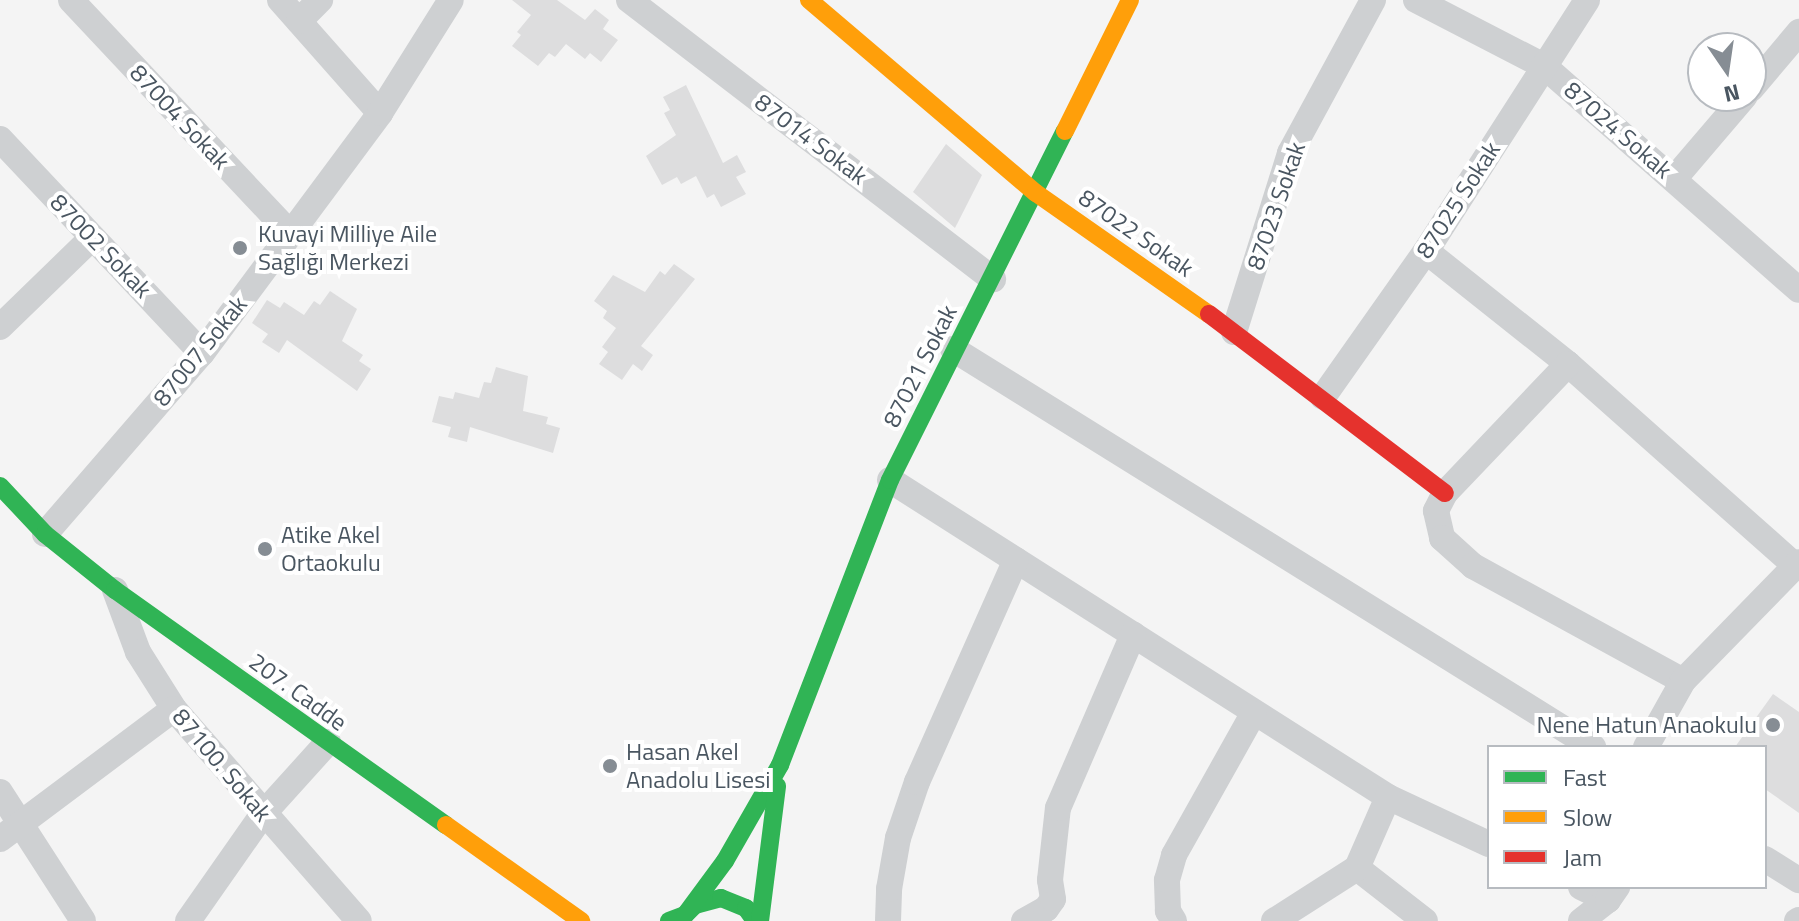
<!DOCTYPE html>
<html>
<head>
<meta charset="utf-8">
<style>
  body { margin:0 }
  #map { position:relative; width:1799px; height:921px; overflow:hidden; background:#f4f4f4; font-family:"Titillium Web",sans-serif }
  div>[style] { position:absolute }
  .building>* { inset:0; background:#ddddde }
  .street>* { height:26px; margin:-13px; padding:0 13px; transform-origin:13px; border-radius:13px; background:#ced0d2 }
  .fast>* { height:18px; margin:-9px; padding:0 9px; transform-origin:9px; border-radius:9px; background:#30b455 }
  .slow>* { height:18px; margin:-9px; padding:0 9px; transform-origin:9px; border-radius:9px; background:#ff9f0a }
  .jam>* { height:18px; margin:-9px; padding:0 9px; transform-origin:9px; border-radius:9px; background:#e5322d }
  .dots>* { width:22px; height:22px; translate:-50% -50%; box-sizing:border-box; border:4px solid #fff; border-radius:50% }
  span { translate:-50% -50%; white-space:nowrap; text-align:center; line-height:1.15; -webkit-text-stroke:8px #fff; paint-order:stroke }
  .street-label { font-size:24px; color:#4a5661 }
  .poi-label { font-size:24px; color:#4a5661 }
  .left { translate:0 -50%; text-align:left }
  .right { translate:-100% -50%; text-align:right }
  .legend { position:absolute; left:1487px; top:745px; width:280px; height:144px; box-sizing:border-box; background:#fff; border:2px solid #b7bbc0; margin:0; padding:10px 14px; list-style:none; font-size:24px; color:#4a5661 }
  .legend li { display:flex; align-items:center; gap:16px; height:40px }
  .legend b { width:40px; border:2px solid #b7bbc0 }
  .north { position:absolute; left:1687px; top:32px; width:80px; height:80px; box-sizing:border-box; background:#fff; border:2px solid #b7bbc0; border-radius:50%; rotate:167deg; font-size:22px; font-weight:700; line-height:32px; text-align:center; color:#4a5661 }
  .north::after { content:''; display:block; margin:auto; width:28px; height:36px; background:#868d94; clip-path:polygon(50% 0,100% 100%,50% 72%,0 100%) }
</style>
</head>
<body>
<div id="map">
  <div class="building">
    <div style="clip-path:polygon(512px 0,557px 0,585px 20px,595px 9px,609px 20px,603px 29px,618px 40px,601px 62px,590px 53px,585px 59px,566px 44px,555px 57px,549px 53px,538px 66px,512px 46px,521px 35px,517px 32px,531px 15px)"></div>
    <div style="clip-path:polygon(686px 85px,723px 163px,737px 155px,746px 172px,736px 177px,746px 194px,721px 207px,714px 194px,707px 198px,696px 176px,681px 184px,677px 177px,662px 185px,646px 156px,676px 135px,664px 113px,670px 110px,663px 97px)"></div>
    <div style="clip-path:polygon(946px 144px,982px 175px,955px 228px,913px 192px)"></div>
    <div style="clip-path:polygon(674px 264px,695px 279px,641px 346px,653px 355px,642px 371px,633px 364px,622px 380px,599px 364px,608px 352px,602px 347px,616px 328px,603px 318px,607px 311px,594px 301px,613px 275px,645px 292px,660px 271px,665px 275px)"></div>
    <div style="clip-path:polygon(330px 291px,357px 309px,342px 341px,363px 355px,359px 361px,371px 369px,357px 391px,287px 340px,279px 353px,262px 342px,268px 334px,252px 323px,267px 300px,280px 308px,284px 302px,304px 315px,314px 301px,320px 305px)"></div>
    <div style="clip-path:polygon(496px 367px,528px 376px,523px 411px,548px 417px,546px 424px,560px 428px,553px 453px,470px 427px,467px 442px,448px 437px,451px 427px,432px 422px,439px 396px,453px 399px,455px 392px,479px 398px,484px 382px,491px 383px)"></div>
    <div style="clip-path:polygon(1773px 694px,1799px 712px,1799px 813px,1765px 789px,1765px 747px,1735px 747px)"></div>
  </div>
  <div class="street">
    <div style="left:71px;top:0;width:320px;rotate:46.8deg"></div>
    <div style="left:280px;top:0;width:151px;rotate:48.5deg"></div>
    <div style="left:629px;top:0;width:459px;rotate:37.5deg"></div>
    <div style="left:1416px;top:0;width:144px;rotate:27.3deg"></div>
    <div style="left:1544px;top:66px;width:339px;rotate:41.3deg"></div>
    <div style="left:299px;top:21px;width:30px;rotate:-45deg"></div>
    <div style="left:1751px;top:89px;width:75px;rotate:-49.9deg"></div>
    <div style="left:0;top:139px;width:294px;rotate:46.7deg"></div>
    <div style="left:1674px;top:179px;width:109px;rotate:-49.5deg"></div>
    <div style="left:1426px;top:251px;width:181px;rotate:38.5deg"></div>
    <div style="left:1568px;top:364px;width:302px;rotate:41.6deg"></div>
    <div style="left:0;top:327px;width:128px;rotate:-44.1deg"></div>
    <div style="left:1234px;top:332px;width:188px;rotate:-72.6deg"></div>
    <div style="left:1290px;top:153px;width:174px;rotate:-61.5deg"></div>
    <div style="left:953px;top:349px;width:754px;rotate:31.88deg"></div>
    <div style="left:1568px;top:364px;width:178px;rotate:133.6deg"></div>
    <div style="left:1445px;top:493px;width:20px;rotate:117deg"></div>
    <div style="left:1436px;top:511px;width:28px;rotate:77deg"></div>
    <div style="left:1442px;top:538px;width:42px;rotate:42.1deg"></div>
    <div style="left:1473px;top:566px;width:239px;rotate:28.7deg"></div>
    <div style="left:1323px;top:397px;width:179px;rotate:-54.8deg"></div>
    <div style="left:1426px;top:251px;width:298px;rotate:-57.3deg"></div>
    <div style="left:890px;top:480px;width:590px;rotate:32.48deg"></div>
    <div style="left:1388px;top:797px;width:111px;rotate:25deg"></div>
    <div style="left:45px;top:534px;width:240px;rotate:-49.1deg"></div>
    <div style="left:202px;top:353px;width:299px;rotate:-53.4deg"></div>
    <div style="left:380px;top:113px;width:133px;rotate:-57.9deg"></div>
    <div style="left:115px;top:590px;width:66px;rotate:69.6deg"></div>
    <div style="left:138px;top:652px;width:67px;rotate:57.7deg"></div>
    <div style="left:174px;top:709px;width:281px;rotate:48.9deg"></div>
    <div style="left:1646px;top:747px;width:76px;rotate:-60.7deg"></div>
    <div style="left:1683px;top:681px;width:166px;rotate:-45.7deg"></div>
    <div style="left:0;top:792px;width:153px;rotate:57.2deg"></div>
    <div style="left:0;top:839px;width:217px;rotate:-36.8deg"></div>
    <div style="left:1765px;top:859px;width:40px;rotate:32deg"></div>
    <div style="left:1357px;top:868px;width:86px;rotate:37.9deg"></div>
    <div style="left:1581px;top:887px;width:30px;rotate:26deg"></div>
    <div style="left:188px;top:921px;width:131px;rotate:-55deg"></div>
    <div style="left:263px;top:814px;width:97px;rotate:-47.9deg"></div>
    <div style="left:888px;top:921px;width:32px;rotate:-88deg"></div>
    <div style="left:889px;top:889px;width:52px;rotate:-80deg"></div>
    <div style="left:898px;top:838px;width:59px;rotate:-71.3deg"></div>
    <div style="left:917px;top:782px;width:243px;rotate:-66deg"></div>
    <div style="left:1024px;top:921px;width:25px;rotate:-29deg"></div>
    <div style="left:1046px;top:909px;width:12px;rotate:-55deg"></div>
    <div style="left:1053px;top:899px;width:19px;rotate:-99deg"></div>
    <div style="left:1050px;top:880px;width:72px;rotate:-83.7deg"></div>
    <div style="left:1058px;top:808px;width:189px;rotate:-66.6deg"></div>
    <div style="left:1174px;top:921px;width:12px;rotate:-121deg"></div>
    <div style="left:1168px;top:911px;width:31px;rotate:-92deg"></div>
    <div style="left:1167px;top:880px;width:26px;rotate:-74deg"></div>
    <div style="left:1174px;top:855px;width:162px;rotate:-60.7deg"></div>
    <div style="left:1274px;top:921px;width:98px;rotate:-32.6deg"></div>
    <div style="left:1357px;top:868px;width:77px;rotate:-66.4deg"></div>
    <div style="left:1581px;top:921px;width:34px;rotate:-38deg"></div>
    <div style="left:1608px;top:900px;width:16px;rotate:-55deg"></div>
    <div style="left:1797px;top:921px;width:2px;rotate:-27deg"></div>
  </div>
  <div class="fast">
    <div style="left:0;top:486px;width:66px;rotate:46.8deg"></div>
    <div style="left:45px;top:534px;width:90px;rotate:38.7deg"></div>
    <div style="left:115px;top:590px;width:406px;rotate:35.4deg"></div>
    <div style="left:684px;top:916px;width:16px;rotate:-45deg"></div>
    <div style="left:695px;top:905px;width:27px;rotate:-15deg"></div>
    <div style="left:721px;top:898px;width:27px;rotate:22deg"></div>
    <div style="left:746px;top:908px;width:16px;rotate:55deg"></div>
    <div style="left:669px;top:921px;width:17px;rotate:-21deg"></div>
    <div style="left:685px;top:915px;width:67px;rotate:-53.5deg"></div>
    <div style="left:725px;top:861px;width:111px;rotate:-60.2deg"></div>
    <div style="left:780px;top:765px;width:305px;rotate:-68.9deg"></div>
    <div style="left:890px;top:480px;width:390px;rotate:-63.4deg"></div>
    <div style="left:760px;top:921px;width:136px;rotate:-82.8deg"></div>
  </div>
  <div class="slow">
    <div style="left:809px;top:0;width:298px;rotate:40.4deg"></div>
    <div style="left:1036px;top:193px;width:211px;rotate:35deg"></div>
    <div style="left:1065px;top:131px;width:146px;rotate:-63.6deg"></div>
    <div style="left:446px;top:825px;width:166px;rotate:35.4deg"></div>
  </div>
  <div class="jam">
    <div style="left:1209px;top:314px;width:296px;rotate:37.2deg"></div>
  </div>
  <div class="dots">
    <div style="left:240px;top:248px;background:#868d94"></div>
    <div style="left:265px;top:549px;background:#868d94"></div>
    <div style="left:1773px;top:725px;background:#868d94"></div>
    <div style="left:610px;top:766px;background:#868d94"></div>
  </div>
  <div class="street-label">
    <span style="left:180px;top:117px;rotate:47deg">87004 Sokak</span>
    <span style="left:1618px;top:130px;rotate:41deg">87024 Sokak</span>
    <span style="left:811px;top:139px;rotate:37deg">87014 Sokak</span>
    <span style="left:1458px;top:200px;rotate:-57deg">87025 Sokak</span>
    <span style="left:1276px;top:206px;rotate:-71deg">87023 Sokak</span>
    <span style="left:1136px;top:233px;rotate:35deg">87022 Sokak</span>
    <span style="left:101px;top:246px;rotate:46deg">87002 Sokak</span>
    <span style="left:200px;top:351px;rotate:-51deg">87007 Sokak</span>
    <span style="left:920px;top:366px;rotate:-63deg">87021 Sokak</span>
    <span style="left:298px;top:692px;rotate:36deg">207. Cadde</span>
    <span style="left:222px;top:765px;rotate:50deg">87100. Sokak</span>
  </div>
  <div class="poi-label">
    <span class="left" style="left:258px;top:248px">Kuvayi Milliye Aile<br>Sağlığı Merkezi</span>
    <span class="left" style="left:281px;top:549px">Atike Akel<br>Ortaokulu</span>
    <span class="right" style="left:1757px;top:725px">Nene Hatun Anaokulu</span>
    <span class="left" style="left:626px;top:766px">Hasan Akel<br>Anadolu Lisesi</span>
  </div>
  <ul class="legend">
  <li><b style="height:10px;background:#30b455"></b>Fast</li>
  <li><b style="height:10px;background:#ff9f0a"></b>Slow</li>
  <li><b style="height:10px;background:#e5322d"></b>Jam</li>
  </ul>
  <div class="north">N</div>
</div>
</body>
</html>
